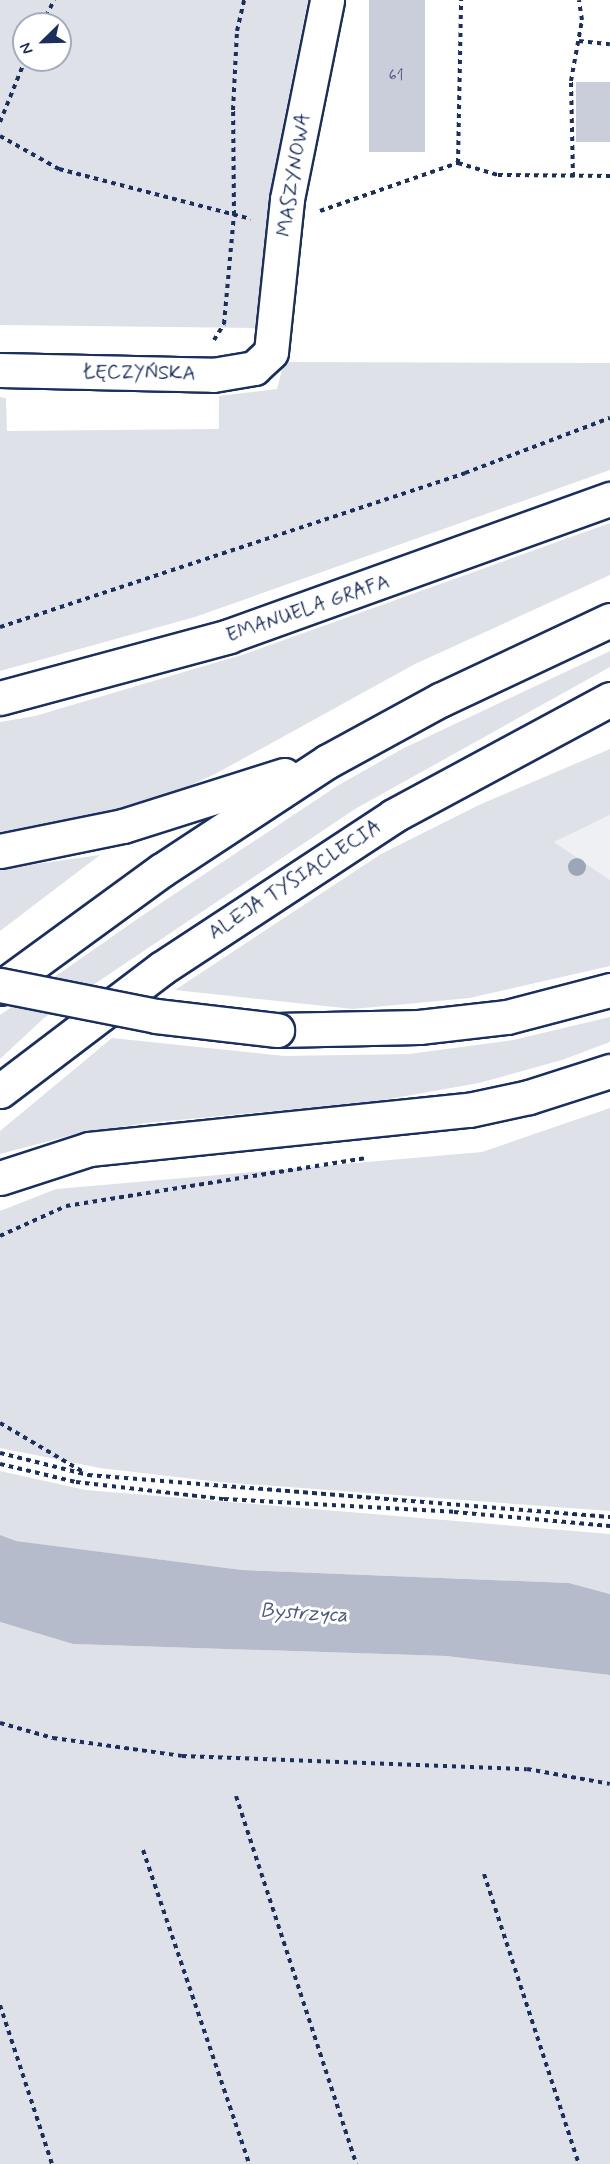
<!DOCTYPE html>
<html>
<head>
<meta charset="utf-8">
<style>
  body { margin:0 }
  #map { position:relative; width:610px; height:2164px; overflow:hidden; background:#fff; font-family:Mynerve,sans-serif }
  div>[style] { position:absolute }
  .built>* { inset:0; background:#eff0f4 }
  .green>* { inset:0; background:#dee1e7 }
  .water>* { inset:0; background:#b5bbca }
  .building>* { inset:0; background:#caceda; transform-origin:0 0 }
  .path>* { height:4px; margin-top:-2px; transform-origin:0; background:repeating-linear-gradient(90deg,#1b2f5e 0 4.5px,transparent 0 9px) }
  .roads { filter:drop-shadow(2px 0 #1b2f5e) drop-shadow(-2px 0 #1b2f5e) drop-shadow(0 2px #1b2f5e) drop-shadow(0 -2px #1b2f5e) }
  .minor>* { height:33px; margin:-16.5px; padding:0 16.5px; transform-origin:16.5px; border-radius:16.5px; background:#fff }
  .tertiary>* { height:33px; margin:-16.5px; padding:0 16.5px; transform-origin:16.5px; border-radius:16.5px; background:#fff }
  .secondary>* { height:33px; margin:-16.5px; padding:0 16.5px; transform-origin:16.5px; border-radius:16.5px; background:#fff }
  .primary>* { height:33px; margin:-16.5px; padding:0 16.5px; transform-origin:16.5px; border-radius:16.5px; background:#fff }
  .bridges { filter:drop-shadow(2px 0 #1b2f5e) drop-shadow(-2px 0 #1b2f5e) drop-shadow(0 2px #1b2f5e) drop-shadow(0 -2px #1b2f5e) }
  .secondary-bridge>* { height:33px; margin:-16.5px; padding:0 16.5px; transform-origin:16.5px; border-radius:16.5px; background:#fff }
  .trees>* { width:18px; height:18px; margin:-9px; border-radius:50%; background:#9da5b9 }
  span { translate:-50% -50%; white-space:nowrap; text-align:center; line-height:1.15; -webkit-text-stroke:6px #fff; paint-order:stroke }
  .number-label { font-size:16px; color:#47577d }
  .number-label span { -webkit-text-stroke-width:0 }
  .street-label { font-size:20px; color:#1b2f5e }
  .water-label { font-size:21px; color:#49597e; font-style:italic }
  .north { position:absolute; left:12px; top:12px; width:60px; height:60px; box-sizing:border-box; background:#fff; border:2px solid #a4acbf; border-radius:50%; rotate:247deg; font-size:16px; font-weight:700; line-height:24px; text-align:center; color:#1b2f5e }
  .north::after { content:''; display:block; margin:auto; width:21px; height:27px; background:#1b2f5e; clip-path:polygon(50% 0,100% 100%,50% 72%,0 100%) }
</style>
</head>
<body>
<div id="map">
  <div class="built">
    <div style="clip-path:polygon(610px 815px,610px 880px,554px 842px)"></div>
  </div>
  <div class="green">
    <div style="clip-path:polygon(evenodd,0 0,308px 0,284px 120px,256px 328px,0 325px,0 0,24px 24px,60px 24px,60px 60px,24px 60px,24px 24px)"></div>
    <div style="clip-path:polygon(284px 362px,610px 363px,610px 470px,195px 617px,0 671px,0 397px,6px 398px,7px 431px,219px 429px,219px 396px,277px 389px)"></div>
    <div style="clip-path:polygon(610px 523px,610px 575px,415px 664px,217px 773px,168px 796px,99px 817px,0 832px,0 722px,35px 716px,245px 654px)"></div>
    <div style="clip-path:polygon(610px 651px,610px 667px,355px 809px,44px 1018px,0 1059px,0 1015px,146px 913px,337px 786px,404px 748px)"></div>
    <div style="clip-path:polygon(610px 749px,610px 815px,554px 842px,610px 880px,610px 966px,470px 998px,353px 1009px,175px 990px,381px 854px,481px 804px)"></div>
    <div style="clip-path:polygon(100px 855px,0 931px,0 869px)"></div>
    <div style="clip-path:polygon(610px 1017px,610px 1042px,562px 1060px,479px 1083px,372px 1102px,146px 1123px,72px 1135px,0 1154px,0 1131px,112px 1038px,284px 1056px,409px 1054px,513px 1040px)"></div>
    <div style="clip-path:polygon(610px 1108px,610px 1511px,219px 1482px,100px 1468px,0 1448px,0 1211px,56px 1189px,482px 1152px)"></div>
    <div style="clip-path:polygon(0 1471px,86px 1490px,610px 1534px,610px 1594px,569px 1583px,242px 1570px,15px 1541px,0 1535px)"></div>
    <div style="clip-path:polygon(0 1622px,73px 1644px,446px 1656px,610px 1675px,610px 2164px,0 2164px)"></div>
  </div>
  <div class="water">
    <div style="clip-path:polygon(0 1535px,16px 1541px,242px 1570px,569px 1583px,610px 1594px,610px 1675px,446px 1656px,73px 1644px,0 1622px)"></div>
  </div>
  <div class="building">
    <div style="left:369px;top:0;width:56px;height:152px"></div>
    <div style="left:576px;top:82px;width:34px;height:60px"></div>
  </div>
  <div class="path">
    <div style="left:42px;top:24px;width:27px;rotate:-63deg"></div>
    <div style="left:579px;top:41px;width:31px;rotate:6deg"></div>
    <div style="left:0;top:122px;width:67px;rotate:-68deg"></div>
    <div style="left:0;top:136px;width:68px;rotate:29.2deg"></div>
    <div style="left:59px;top:169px;width:198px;rotate:14.6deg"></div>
    <div style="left:458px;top:163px;width:42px;rotate:16.7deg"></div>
    <div style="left:498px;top:175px;width:112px;rotate:0.5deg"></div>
    <div style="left:573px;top:177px;width:96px;rotate:-91.2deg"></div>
    <div style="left:571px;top:81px;width:62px;rotate:-79.8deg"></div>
    <div style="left:582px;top:20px;width:20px;rotate:-99deg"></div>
    <div style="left:320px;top:211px;width:146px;rotate:-19.2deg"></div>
    <div style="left:458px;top:163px;width:163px;rotate:-88.9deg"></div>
    <div style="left:214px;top:340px;width:19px;rotate:-58deg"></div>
    <div style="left:224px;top:324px;width:109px;rotate:-84.8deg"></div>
    <div style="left:234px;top:215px;width:105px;rotate:-90.5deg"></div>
    <div style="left:233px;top:110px;width:79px;rotate:-87.1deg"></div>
    <div style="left:237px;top:31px;width:32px;rotate:-77deg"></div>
    <div style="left:0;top:627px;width:490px;rotate:-18.3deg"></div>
    <div style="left:465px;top:473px;width:155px;rotate:-20.8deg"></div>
    <div style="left:0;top:1236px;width:72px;rotate:-24.4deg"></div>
    <div style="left:66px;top:1206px;width:304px;rotate:-9.1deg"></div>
    <div style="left:0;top:1423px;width:99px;rotate:30.5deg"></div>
    <div style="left:0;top:1453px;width:91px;rotate:14deg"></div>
    <div style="left:88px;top:1475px;width:524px;rotate:4.6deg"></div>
    <div style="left:0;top:1464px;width:78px;rotate:13.3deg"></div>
    <div style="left:76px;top:1482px;width:149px;rotate:6.6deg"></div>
    <div style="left:224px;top:1499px;width:230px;rotate:3.2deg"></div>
    <div style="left:454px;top:1512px;width:157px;rotate:5.1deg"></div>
    <div style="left:0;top:1723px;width:55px;rotate:15.8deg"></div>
    <div style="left:53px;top:1738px;width:130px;rotate:7.9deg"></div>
    <div style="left:182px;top:1756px;width:345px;rotate:2.2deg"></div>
    <div style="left:527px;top:1769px;width:84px;rotate:10.2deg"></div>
    <div style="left:236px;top:1796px;width:387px;rotate:71.9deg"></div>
    <div style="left:143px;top:1850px;width:331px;rotate:71.3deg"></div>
    <div style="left:484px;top:1874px;width:305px;rotate:71.9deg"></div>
    <div style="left:0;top:2005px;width:167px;rotate:71.9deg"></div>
  </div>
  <div class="roads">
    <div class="minor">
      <div style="left:0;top:370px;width:213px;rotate:1.3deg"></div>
      <div style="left:213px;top:375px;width:42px;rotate:-9.7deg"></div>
      <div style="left:254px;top:368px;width:23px;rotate:-43deg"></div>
      <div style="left:271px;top:352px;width:154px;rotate:-84deg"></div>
      <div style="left:287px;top:199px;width:203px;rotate:-78.6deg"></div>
    </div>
    <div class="tertiary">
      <div style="left:0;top:698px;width:237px;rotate:-15.1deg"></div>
      <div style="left:229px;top:636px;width:405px;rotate:-19.8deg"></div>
    </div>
    <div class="secondary">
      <div style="left:277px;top:1030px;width:142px;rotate:-1.2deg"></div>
      <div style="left:419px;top:1027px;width:89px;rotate:-6.5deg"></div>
      <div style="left:507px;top:1017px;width:106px;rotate:-14.7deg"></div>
    </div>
    <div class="primary">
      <div style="left:0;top:851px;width:126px;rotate:-11.5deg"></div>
      <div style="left:123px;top:826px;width:169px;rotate:-17.6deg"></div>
      <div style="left:0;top:988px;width:200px;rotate:-36.1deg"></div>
      <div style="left:162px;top:870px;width:199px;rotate:-33.3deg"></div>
      <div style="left:328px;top:761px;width:128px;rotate:-28.6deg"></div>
      <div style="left:440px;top:700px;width:188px;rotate:-25.2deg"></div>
      <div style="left:0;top:1091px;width:203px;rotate:-37.2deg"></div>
      <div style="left:162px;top:968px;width:277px;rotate:-33.3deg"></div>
      <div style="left:393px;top:816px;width:247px;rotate:-28.3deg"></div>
      <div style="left:0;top:1178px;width:94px;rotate:-18deg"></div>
      <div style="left:89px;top:1149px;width:382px;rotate:-5.9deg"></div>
      <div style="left:469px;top:1110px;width:61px;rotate:-12.2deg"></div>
      <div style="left:529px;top:1097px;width:85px;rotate:-17.8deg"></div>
    </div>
  </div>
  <div class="bridges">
    <div class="secondary-bridge">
      <div style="left:0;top:985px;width:159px;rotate:11.2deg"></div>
      <div style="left:156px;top:1016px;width:122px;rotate:6.6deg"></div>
    </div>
  </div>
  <div class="trees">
    <div style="left:577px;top:867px"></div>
  </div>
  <div class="number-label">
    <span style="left:396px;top:76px">61</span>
  </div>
  <div class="street-label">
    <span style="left:294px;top:175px;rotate:-81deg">MASZYNOWA</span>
    <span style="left:139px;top:373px;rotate:1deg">ŁĘCZYŃSKA</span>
    <span style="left:308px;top:609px;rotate:-19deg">EMANUELA GRAFA</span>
    <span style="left:295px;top:880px;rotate:-33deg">ALEJA TYSIĄCLECIA</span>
  </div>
  <div class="water-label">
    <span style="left:304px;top:1613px;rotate:3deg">Bystrzyca</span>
  </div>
  <div class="north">N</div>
</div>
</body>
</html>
